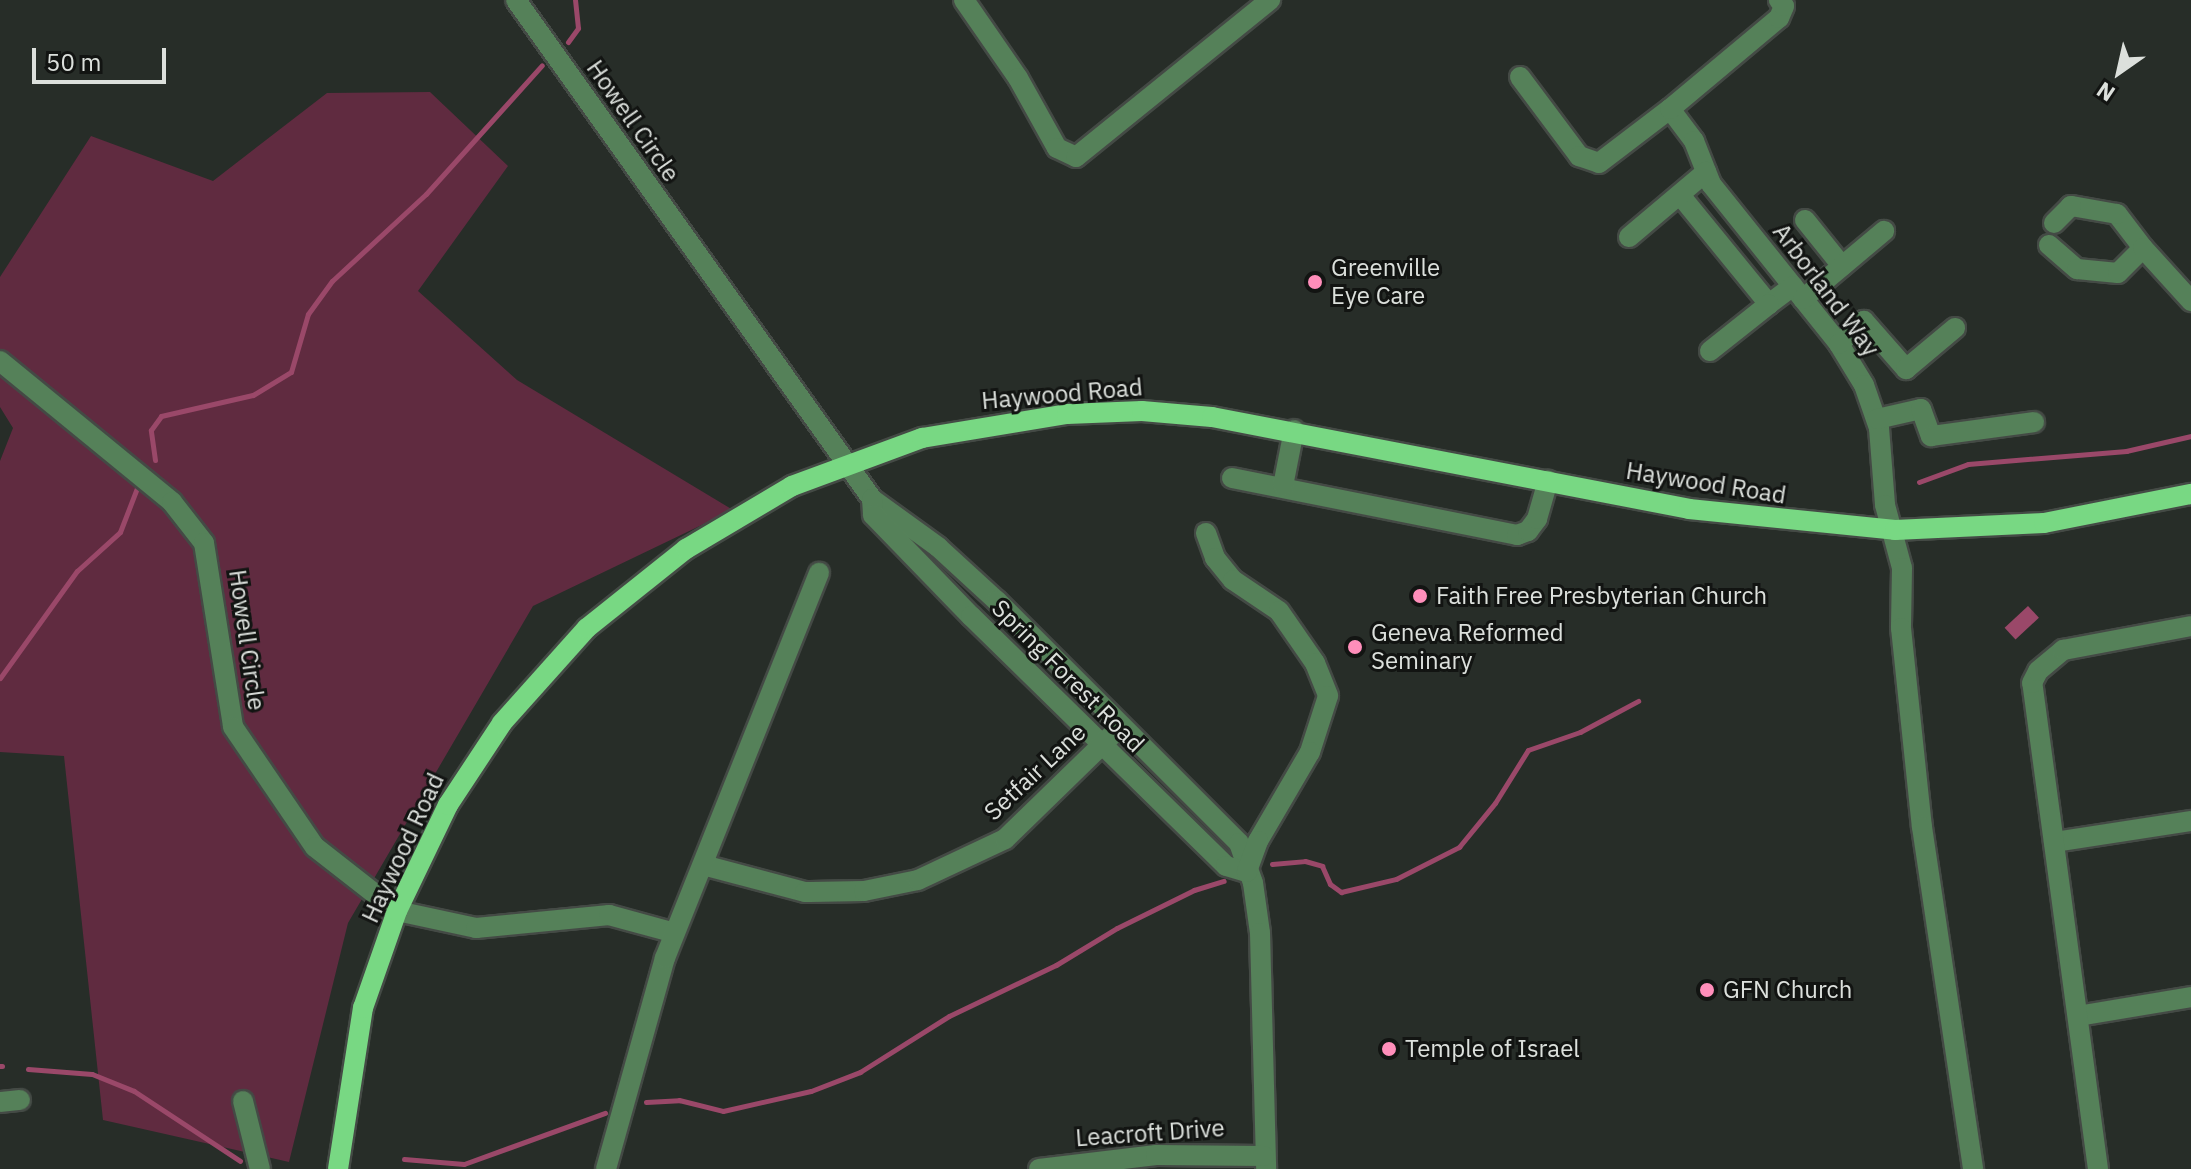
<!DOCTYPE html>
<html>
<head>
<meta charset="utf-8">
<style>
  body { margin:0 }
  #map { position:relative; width:2191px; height:1169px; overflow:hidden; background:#272d28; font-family:"IBM Plex Sans",sans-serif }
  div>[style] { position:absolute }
  .green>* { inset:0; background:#602b40 }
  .water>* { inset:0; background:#9a4869; transform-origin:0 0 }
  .stream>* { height:5px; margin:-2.5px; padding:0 2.5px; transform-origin:2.5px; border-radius:2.5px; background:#9a4869 }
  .roads { filter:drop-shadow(2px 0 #444a45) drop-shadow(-2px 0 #444a45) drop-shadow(0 2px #444a45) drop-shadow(0 -2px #444a45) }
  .minor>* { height:20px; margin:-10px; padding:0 10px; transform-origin:10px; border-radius:10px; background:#558159 }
  .major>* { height:20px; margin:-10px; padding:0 10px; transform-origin:10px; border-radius:10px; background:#78d883 }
  .dots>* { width:22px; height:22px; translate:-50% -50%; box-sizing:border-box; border:4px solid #121412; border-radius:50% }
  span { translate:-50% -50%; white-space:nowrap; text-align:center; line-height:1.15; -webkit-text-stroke:6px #121412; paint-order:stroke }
  .street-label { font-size:24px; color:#dce0dc }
  .poi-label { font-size:24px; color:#dce0dc }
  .left { translate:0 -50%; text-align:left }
  .north { position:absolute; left:2079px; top:32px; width:80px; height:80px; -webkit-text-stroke:6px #121412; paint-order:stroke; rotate:214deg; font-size:22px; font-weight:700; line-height:32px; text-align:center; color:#dce0dc }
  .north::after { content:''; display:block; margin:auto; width:28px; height:36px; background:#dce0dc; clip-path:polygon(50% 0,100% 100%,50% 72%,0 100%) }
  .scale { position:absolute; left:32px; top:48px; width:134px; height:36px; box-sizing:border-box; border:4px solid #dce0dc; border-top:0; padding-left:10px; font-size:24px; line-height:28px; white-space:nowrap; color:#dce0dc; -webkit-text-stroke:6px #121412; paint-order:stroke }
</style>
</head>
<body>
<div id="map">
  <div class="green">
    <div style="clip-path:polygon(430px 92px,508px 166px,418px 291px,517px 380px,733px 510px,533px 606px,348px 923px,289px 1162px,103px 1120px,64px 756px,0 752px,0 461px,13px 428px,0 407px,0 277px,91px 136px,213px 181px,327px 93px)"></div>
  </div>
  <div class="water">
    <div style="left:2028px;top:606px;width:16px;height:32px;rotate:47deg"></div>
  </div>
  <div class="stream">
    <div style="left:568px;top:42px;width:17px;rotate:-54deg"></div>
    <div style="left:578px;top:28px;width:28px;rotate:-96deg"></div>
    <div style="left:155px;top:460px;width:30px;rotate:-98deg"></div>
    <div style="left:151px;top:430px;width:17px;rotate:-54deg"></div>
    <div style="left:161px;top:416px;width:94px;rotate:-12.9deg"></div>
    <div style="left:253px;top:395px;width:44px;rotate:-31.2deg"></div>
    <div style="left:291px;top:372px;width:60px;rotate:-73.7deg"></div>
    <div style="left:308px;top:314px;width:41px;rotate:-54deg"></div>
    <div style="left:332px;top:281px;width:128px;rotate:-42.8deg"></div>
    <div style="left:426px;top:194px;width:173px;rotate:-48deg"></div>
    <div style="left:1919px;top:482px;width:52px;rotate:-20.2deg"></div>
    <div style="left:1968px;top:464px;width:159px;rotate:-4.7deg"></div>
    <div style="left:2126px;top:451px;width:67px;rotate:-13deg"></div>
    <div style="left:0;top:678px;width:132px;rotate:-54.3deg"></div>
    <div style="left:77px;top:571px;width:58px;rotate:-42.2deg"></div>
    <div style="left:120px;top:532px;width:47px;rotate:-68.9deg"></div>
    <div style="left:1272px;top:864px;width:33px;rotate:-5deg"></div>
    <div style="left:1305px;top:861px;width:18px;rotate:16deg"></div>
    <div style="left:1322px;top:866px;width:20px;rotate:66deg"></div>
    <div style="left:1330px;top:884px;width:14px;rotate:36deg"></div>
    <div style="left:1341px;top:892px;width:57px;rotate:-13.3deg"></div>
    <div style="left:1396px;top:879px;width:71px;rotate:-26.9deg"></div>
    <div style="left:1459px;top:847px;width:57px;rotate:-50.7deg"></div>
    <div style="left:1495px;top:803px;width:62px;rotate:-58.1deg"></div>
    <div style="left:1528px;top:750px;width:55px;rotate:-19.1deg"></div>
    <div style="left:1580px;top:732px;width:66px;rotate:-28.1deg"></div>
    <div style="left:0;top:1066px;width:2px"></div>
    <div style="left:28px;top:1069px;width:64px;rotate:4.5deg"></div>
    <div style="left:92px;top:1074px;width:45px;rotate:22deg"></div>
    <div style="left:134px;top:1091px;width:127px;rotate:33.4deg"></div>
    <div style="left:646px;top:1102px;width:33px;rotate:-3deg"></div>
    <div style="left:679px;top:1100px;width:45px;rotate:14deg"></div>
    <div style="left:723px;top:1111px;width:90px;rotate:-12.8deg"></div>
    <div style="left:811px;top:1091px;width:53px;rotate:-21.2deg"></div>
    <div style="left:860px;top:1072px;width:105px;rotate:-32.2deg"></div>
    <div style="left:949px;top:1016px;width:119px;rotate:-25.5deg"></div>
    <div style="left:1056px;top:965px;width:71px;rotate:-31.2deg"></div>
    <div style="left:1117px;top:928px;width:86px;rotate:-26.3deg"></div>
    <div style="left:1194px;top:890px;width:31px;rotate:-17deg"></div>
    <div style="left:404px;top:1159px;width:60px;rotate:4.8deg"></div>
    <div style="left:464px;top:1164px;width:150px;rotate:-19.9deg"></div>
  </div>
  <div class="roads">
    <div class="minor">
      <div style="left:516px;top:0;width:613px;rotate:54.49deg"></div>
      <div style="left:872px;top:499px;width:82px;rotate:36deg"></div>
      <div style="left:938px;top:547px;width:80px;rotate:42.5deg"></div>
      <div style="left:997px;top:601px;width:342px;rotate:45deg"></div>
      <div style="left:1239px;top:843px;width:42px;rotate:70.7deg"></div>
      <div style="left:1253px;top:883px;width:50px;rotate:82deg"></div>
      <div style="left:1260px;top:933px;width:236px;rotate:88.5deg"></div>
      <div style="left:964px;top:0;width:95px;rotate:55.3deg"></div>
      <div style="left:1018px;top:78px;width:80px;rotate:60.9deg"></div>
      <div style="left:1057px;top:148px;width:21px;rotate:25deg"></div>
      <div style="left:1076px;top:157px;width:250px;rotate:-39deg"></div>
      <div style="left:1520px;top:77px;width:99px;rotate:53.2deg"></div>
      <div style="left:1579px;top:156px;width:21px;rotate:19deg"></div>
      <div style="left:1599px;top:163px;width:89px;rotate:-37.3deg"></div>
      <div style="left:1670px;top:109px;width:40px;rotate:53deg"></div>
      <div style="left:1694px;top:141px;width:46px;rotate:68.4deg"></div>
      <div style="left:1711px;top:184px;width:205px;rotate:51.3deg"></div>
      <div style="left:1839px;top:344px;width:48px;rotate:58.6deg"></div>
      <div style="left:1864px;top:385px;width:46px;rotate:70.8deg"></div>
      <div style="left:1879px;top:428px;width:77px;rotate:85.5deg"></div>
      <div style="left:1885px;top:505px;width:65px;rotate:74.9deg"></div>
      <div style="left:1902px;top:568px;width:60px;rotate:91deg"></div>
      <div style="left:1901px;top:628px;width:200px;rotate:84deg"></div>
      <div style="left:1922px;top:827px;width:346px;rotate:81.5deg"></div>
      <div style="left:1670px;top:109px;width:142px;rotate:-39.9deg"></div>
      <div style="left:1779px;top:18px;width:13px;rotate:-67deg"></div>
      <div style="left:1784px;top:6px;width:8px;rotate:-130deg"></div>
      <div style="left:1680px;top:195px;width:141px;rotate:50.8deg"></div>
      <div style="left:1769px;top:304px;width:30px;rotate:-37deg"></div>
      <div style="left:1805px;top:220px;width:59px;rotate:51.2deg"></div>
      <div style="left:1629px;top:237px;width:101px;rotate:-40.2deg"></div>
      <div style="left:2049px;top:245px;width:37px;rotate:41deg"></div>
      <div style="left:2077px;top:269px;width:41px;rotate:5.6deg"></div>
      <div style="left:2118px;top:273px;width:35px;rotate:-45deg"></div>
      <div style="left:2143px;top:248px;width:43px;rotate:-127.4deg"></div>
      <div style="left:2117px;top:214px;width:47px;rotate:-170.1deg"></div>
      <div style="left:2071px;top:206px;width:24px;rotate:135deg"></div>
      <div style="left:2143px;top:248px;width:72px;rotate:47.8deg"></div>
      <div style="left:1803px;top:299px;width:106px;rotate:-40deg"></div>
      <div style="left:1839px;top:344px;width:34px;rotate:-43deg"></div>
      <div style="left:1864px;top:321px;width:64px;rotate:48.8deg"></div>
      <div style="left:1906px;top:369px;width:64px;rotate:-39.9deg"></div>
      <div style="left:1710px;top:351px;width:75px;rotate:-38.5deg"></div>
      <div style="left:0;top:361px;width:222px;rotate:39.3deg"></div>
      <div style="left:172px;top:502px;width:52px;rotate:52deg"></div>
      <div style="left:204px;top:543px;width:186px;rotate:81deg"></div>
      <div style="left:233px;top:727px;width:145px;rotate:55.7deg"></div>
      <div style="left:315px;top:847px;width:104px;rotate:38deg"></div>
      <div style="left:397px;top:911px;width:81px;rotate:12.1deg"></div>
      <div style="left:476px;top:928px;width:134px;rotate:-5.6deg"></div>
      <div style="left:609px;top:915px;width:68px;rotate:15.3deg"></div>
      <div style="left:1877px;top:419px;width:45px;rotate:-12.8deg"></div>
      <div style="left:1921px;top:409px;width:29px;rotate:70deg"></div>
      <div style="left:1931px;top:436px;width:104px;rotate:-7.7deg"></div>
      <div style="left:1232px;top:478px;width:291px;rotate:11.3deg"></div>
      <div style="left:1517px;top:535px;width:12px;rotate:-20deg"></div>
      <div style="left:1528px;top:531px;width:15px;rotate:-53deg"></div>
      <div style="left:1537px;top:519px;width:40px;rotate:-74deg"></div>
      <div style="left:1283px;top:486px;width:57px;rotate:-78.9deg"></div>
      <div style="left:872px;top:499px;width:16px;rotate:86deg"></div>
      <div style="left:873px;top:515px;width:141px;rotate:45.9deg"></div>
      <div style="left:971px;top:616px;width:357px;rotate:44.4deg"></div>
      <div style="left:1226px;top:866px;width:22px;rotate:16deg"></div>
      <div style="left:1206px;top:533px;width:27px;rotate:70deg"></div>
      <div style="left:1215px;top:558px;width:28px;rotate:51deg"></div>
      <div style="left:1233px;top:580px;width:55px;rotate:34deg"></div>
      <div style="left:1279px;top:611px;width:63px;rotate:55.3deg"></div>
      <div style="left:1315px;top:663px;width:35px;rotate:68deg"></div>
      <div style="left:1328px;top:696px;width:59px;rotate:107.8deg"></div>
      <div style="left:1310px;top:752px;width:103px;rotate:120.3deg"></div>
      <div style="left:1258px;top:841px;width:33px;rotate:110deg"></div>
      <div style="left:2054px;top:842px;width:139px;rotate:-8.7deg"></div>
      <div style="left:703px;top:865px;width:106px;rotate:14.8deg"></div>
      <div style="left:805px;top:892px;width:59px;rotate:-1deg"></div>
      <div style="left:864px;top:891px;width:55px;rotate:-11.5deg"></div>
      <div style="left:918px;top:880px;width:96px;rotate:-25.2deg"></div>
      <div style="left:1005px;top:839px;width:148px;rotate:-44.2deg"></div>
      <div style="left:2078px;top:1016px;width:115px;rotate:-9.5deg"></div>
      <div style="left:243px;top:1101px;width:70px;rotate:76deg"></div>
      <div style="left:0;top:1102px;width:20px;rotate:-6deg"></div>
      <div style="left:606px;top:1169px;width:219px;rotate:-74.4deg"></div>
      <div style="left:665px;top:958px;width:415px;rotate:-68.2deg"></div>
      <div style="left:1039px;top:1169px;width:118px;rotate:-6.8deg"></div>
      <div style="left:1156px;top:1155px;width:108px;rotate:0.5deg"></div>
      <div style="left:2098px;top:1169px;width:490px;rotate:-97.7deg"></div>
      <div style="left:2032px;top:683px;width:13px;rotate:-63deg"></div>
      <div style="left:2038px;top:671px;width:33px;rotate:-40deg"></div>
      <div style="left:2063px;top:650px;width:130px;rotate:-10.6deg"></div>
    </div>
    <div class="major">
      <div style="left:338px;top:1169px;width:163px;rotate:-81.2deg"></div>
      <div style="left:363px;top:1008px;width:103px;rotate:-70.7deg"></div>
      <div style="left:397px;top:911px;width:118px;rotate:-64.3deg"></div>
      <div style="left:448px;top:805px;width:98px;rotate:-56.6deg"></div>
      <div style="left:502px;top:723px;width:127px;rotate:-48.2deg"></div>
      <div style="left:587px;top:628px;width:127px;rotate:-38.6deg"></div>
      <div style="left:686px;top:549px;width:123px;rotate:-30.7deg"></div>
      <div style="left:792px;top:486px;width:139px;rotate:-20.3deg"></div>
      <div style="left:922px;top:438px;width:147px;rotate:-9.4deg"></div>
      <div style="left:1067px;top:414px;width:75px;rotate:-2.3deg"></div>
      <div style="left:1142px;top:411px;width:70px;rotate:4.9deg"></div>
      <div style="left:1212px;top:417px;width:486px;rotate:10.9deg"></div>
      <div style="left:1689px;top:509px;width:207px;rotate:5.8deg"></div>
      <div style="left:1895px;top:530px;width:149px;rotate:-2.7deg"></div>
      <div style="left:2044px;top:523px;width:150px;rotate:-11.2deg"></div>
    </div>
  </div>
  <div class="dots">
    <div style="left:1315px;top:282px;background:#ff8eba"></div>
    <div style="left:1420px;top:596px;background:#ff8eba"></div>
    <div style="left:1355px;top:647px;background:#ff8eba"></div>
    <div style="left:1707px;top:990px;background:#ff8eba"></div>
    <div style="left:1389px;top:1049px;background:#ff8eba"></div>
  </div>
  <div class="street-label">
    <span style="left:633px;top:121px;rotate:55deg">Howell Circle</span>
    <span style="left:1826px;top:290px;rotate:53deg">Arborland Way</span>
    <span style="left:1062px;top:394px;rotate:-5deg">Haywood Road</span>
    <span style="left:1706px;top:483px;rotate:9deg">Haywood Road</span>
    <span style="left:247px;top:640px;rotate:82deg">Howell Circle</span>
    <span style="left:1068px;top:676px;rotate:45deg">Spring Forest Road</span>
    <span style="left:1035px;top:772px;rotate:-43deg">Setfair Lane</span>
    <span style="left:403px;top:848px;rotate:-65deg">Haywood Road</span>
    <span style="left:1150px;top:1133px;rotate:-4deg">Leacroft Drive</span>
  </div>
  <div class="poi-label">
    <span class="left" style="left:1331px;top:282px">Greenville<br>Eye Care</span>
    <span class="left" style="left:1436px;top:596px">Faith Free Presbyterian Church</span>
    <span class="left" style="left:1371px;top:647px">Geneva Reformed<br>Seminary</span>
    <span class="left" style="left:1723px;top:990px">GFN Church</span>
    <span class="left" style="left:1405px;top:1049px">Temple of Israel</span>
  </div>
  <div class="north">N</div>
  <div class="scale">50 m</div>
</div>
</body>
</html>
